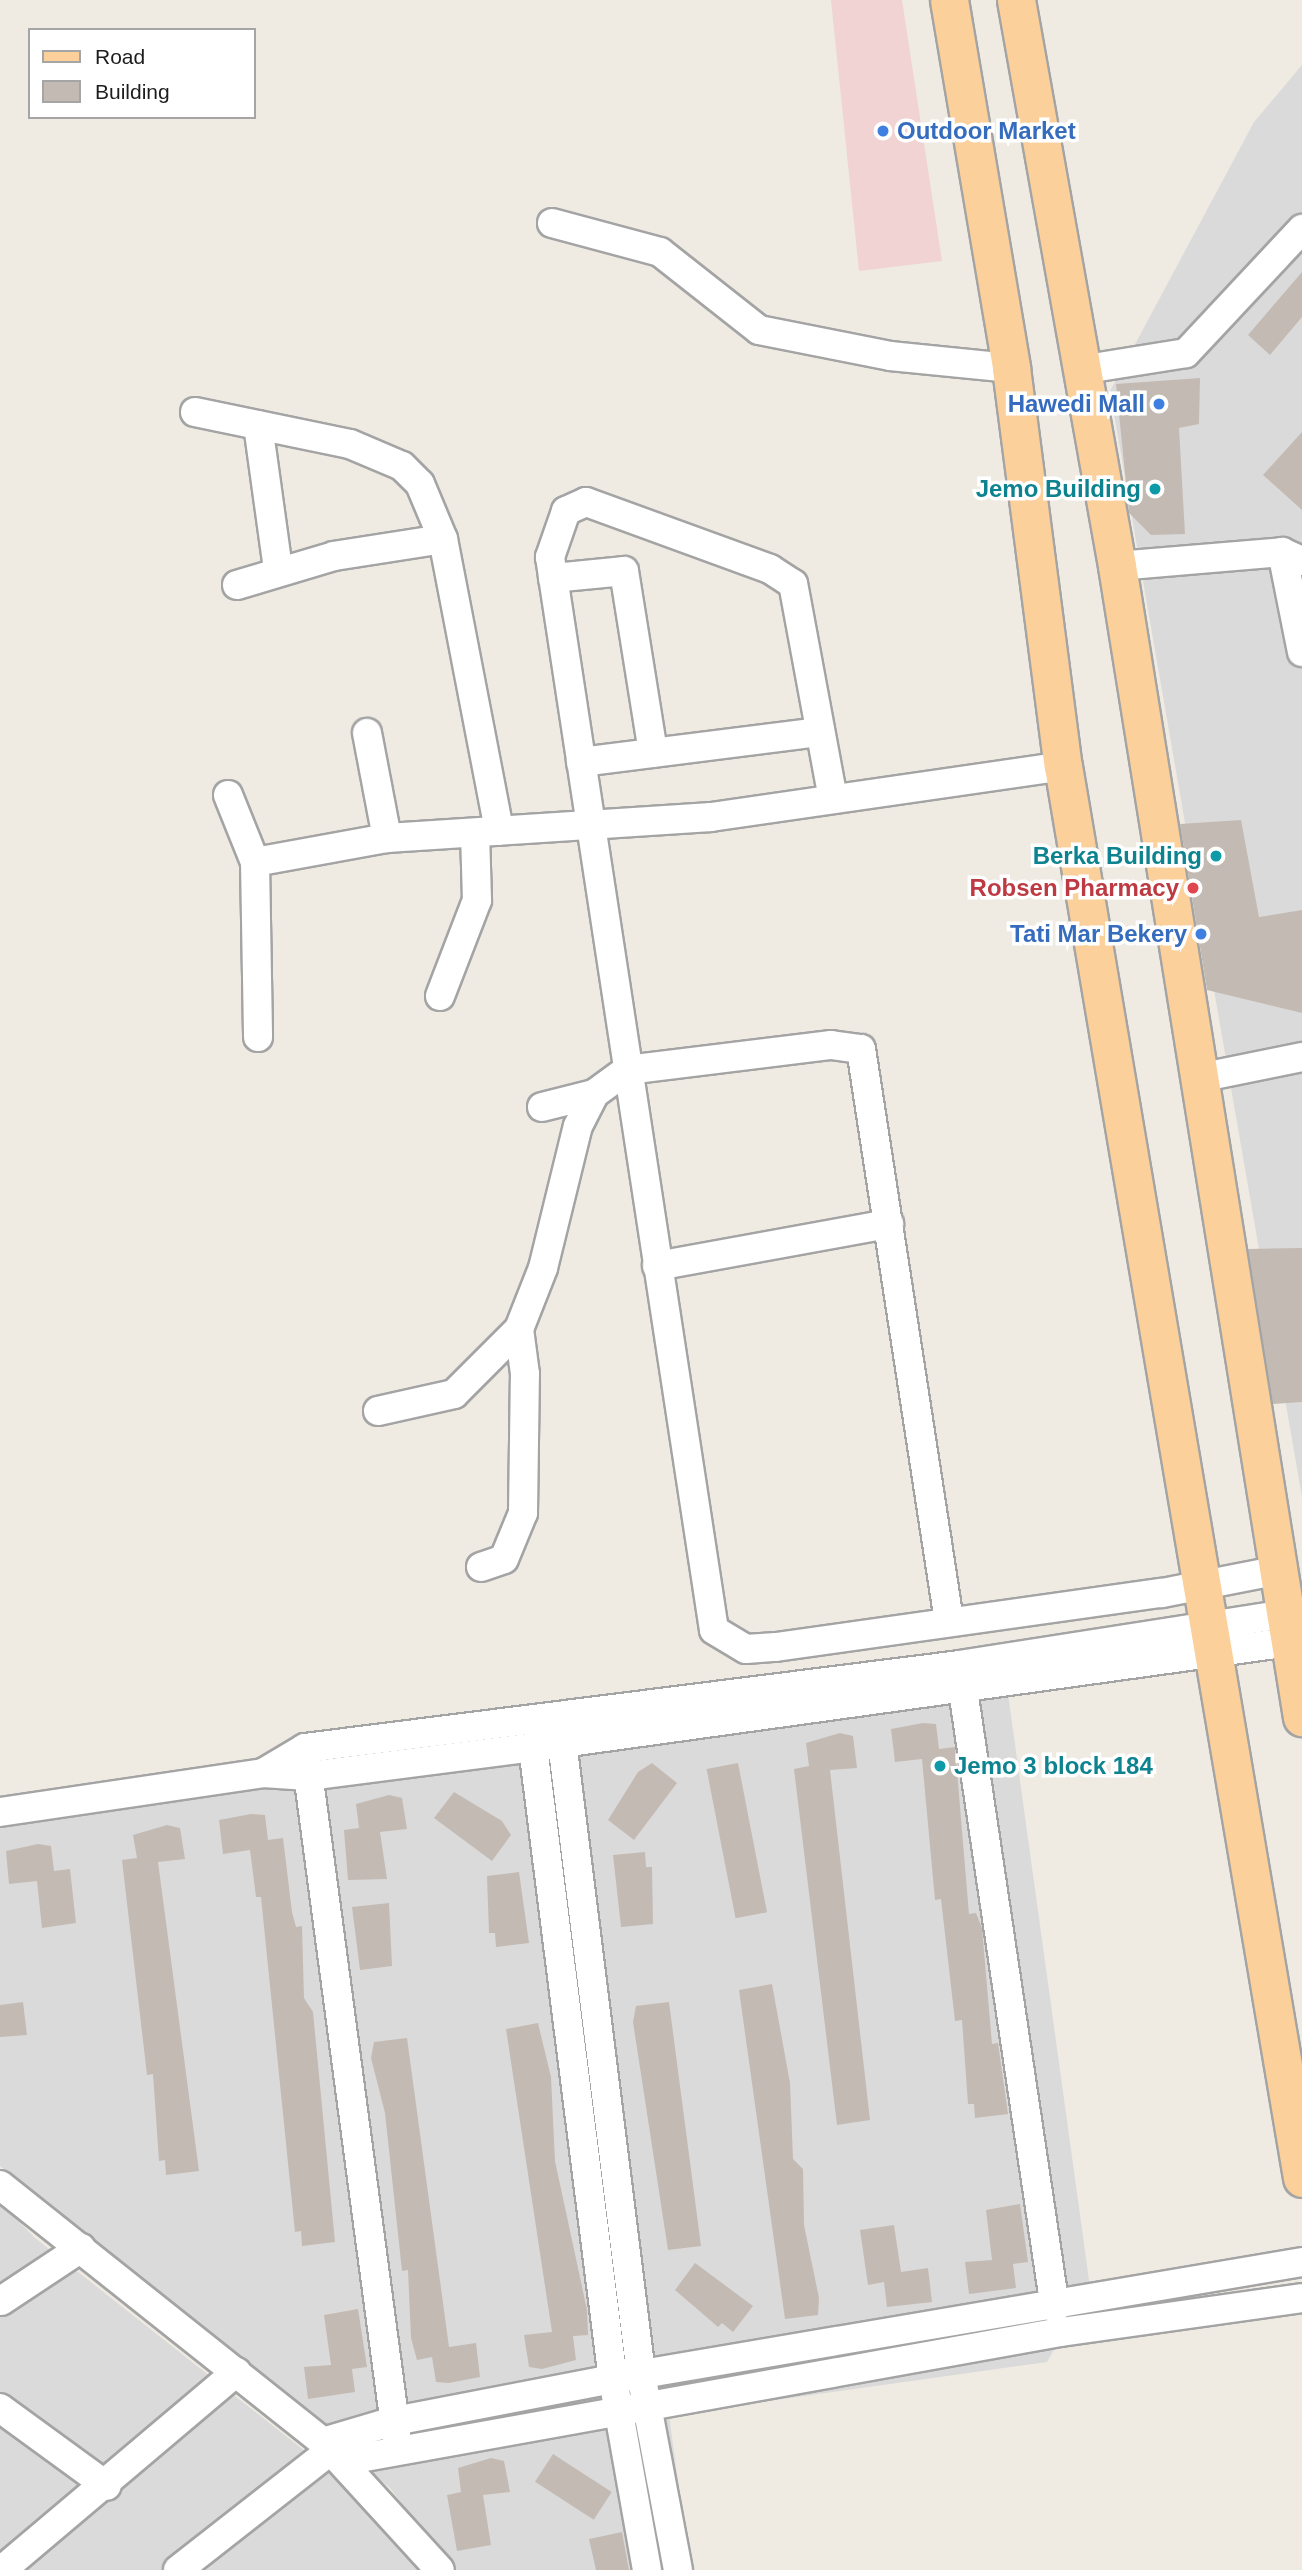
<!DOCTYPE html>
<html>
<head>
<meta charset="utf-8">
<style>
  body { margin:0 }
  #map { position:relative; width:1302px; height:2570px; overflow:hidden; background:#efebe3; font-family:Helvetica,sans-serif }
  div>[style] { position:absolute }
  .residential>* { inset:0; background:#dbdada }
  .commercial>* { inset:0; background:#f0d3d2 }
  .building>* { inset:0; background:#c3bab3; transform-origin:0 0 }
  .roads { filter:drop-shadow(2px 0 #a4a4a4) drop-shadow(-2px 0 #a4a4a4) drop-shadow(0 2px #a4a4a4) drop-shadow(0 -2px #a4a4a4) }
  .minor>* { height:28px; margin:-14px; padding:0 14px; transform-origin:14px; border-radius:14px; background:#fff }
  .major>* { height:37px; margin:-18.5px; padding:0 18.5px; transform-origin:18.5px; border-radius:18.5px; background:#fcd09b }
  .dots>* { width:19px; height:19px; translate:-50% -50%; box-sizing:border-box; border:4px solid #fff; border-radius:50% }
  span { translate:-50% -50%; white-space:nowrap; text-align:center; line-height:1.15; -webkit-text-stroke:7px #fff; paint-order:stroke }
  .shop-label { font-size:24px; color:#366cbe; font-weight:700 }
  .left { translate:0 -50%; text-align:left }
  .right { translate:-100% -50%; text-align:right }
  .culture-label { font-size:24px; color:#0d838f; font-weight:700 }
  .health-label { font-size:24px; color:#be3a42; font-weight:700 }
  .legend { position:absolute; left:28px; top:28px; width:228px; height:91px; box-sizing:border-box; background:#fff; border:2px solid #a5a5a5; margin:0; padding:9px 12px; list-style:none; font-size:21px; color:#1d1d1d }
  .legend li { display:flex; align-items:center; gap:14px; height:35px }
  .legend b { width:35px; border:2px solid #a5a5a5 }
</style>
</head>
<body>
<div id="map">
  <div class="residential">
    <div style="clip-path:polygon(1302px 65px,1302px 1497px,1110px 391px,1254px 122px)"></div>
    <div style="clip-path:polygon(1005px 1672px,1090px 2287px,1047px 2362px,669px 2415px,690px 2570px,453px 2570px,390px 2488px,0 2166px,0 1810px,298px 1761px)"></div>
    <div style="clip-path:polygon(0 2202px,35px 2238px,372px 2504px,433px 2570px,0 2570px)"></div>
  </div>
  <div class="commercial">
    <div style="clip-path:polygon(831px 0,902px 0,942px 261px,859px 271px)"></div>
  </div>
  <div class="building">
    <div style="clip-path:polygon(1302px 272px,1302px 317px,1270px 355px,1248px 335px)"></div>
    <div style="clip-path:polygon(1200px 378px,1199px 424px,1179px 428px,1185px 534px,1151px 535px,1129px 513px,1116px 384px)"></div>
    <div style="clip-path:polygon(1302px 432px,1302px 510px,1263px 475px)"></div>
    <div style="clip-path:polygon(1241px 820px,1259px 917px,1302px 910px,1302px 1013px,1207px 990px,1180px 824px)"></div>
    <div style="clip-path:polygon(1302px 1248px,1302px 1402px,1273px 1404px,1248px 1249px)"></div>
    <div style="clip-path:polygon(923px 1723px,936px 1724px,939px 1749px,955px 1747px,969px 1914px,976px 1913px,982px 1928px,992px 2044px,998px 2043px,1008px 2114px,975px 2118px,974px 2104px,968px 2104px,962px 2020px,955px 2021px,941px 1899px,935px 1900px,922px 1759px,895px 1762px,891px 1729px)"></div>
    <div style="clip-path:polygon(840px 1733px,853px 1736px,857px 1768px,830px 1770px,870px 2120px,837px 2125px,794px 1769px,809px 1766px,806px 1743px)"></div>
    <div style="clip-path:polygon(652px 1763px,677px 1783px,634px 1840px,608px 1820px,638px 1772px)"></div>
    <div style="left:738px;top:1763px;width:152px;height:32px;rotate:79deg"></div>
    <div style="clip-path:polygon(454px 1792px,502px 1821px,511px 1835px,492px 1861px,434px 1818px)"></div>
    <div style="clip-path:polygon(389px 1795px,402px 1798px,407px 1829px,380px 1832px,387px 1879px,348px 1880px,344px 1830px,359px 1828px,356px 1804px)"></div>
    <div style="clip-path:polygon(251px 1814px,265px 1815px,268px 1840px,283px 1838px,292px 1912px,296px 1927px,302px 1926px,304px 1998px,313px 2012px,335px 2242px,302px 2246px,301px 2231px,295px 2232px,261px 1897px,256px 1897px,250px 1850px,223px 1854px,219px 1820px)"></div>
    <div style="clip-path:polygon(167px 1825px,180px 1828px,185px 1859px,158px 1862px,199px 2171px,166px 2175px,165px 2160px,159px 2161px,153px 2074px,147px 2075px,122px 1860px,137px 1858px,133px 1835px)"></div>
    <div style="clip-path:polygon(38px 1844px,51px 1846px,54px 1871px,70px 1869px,76px 1923px,42px 1928px,37px 1881px,9px 1884px,6px 1851px)"></div>
    <div style="clip-path:polygon(645px 1852px,646px 1867px,652px 1867px,653px 1924px,621px 1927px,613px 1855px)"></div>
    <div style="clip-path:polygon(519px 1872px,529px 1943px,496px 1947px,495px 1933px,489px 1933px,487px 1876px)"></div>
    <div style="clip-path:polygon(389px 1903px,392px 1966px,360px 1970px,352px 1907px)"></div>
    <div style="clip-path:polygon(772px 1984px,790px 2083px,793px 2159px,803px 2169px,804px 2225px,819px 2298px,818px 2315px,785px 2319px,739px 1990px)"></div>
    <div style="clip-path:polygon(23px 2002px,27px 2035px,0 2037px,0 2005px)"></div>
    <div style="clip-path:polygon(669px 2002px,701px 2246px,668px 2250px,633px 2022px,636px 2006px)"></div>
    <div style="clip-path:polygon(538px 2023px,551px 2077px,555px 2161px,587px 2310px,588px 2335px,573px 2336px,576px 2360px,542px 2369px,529px 2367px,524px 2335px,552px 2332px,506px 2029px)"></div>
    <div style="clip-path:polygon(407px 2038px,449px 2347px,476px 2343px,480px 2377px,449px 2383px,436px 2382px,432px 2357px,417px 2360px,411px 2338px,408px 2270px,402px 2271px,385px 2113px,371px 2058px,374px 2042px)"></div>
    <div style="clip-path:polygon(1020px 2204px,1028px 2262px,1013px 2264px,1016px 2288px,969px 2294px,965px 2262px,992px 2260px,986px 2210px)"></div>
    <div style="clip-path:polygon(894px 2225px,901px 2272px,928px 2268px,932px 2302px,887px 2307px,884px 2282px,868px 2285px,860px 2230px)"></div>
    <div style="clip-path:polygon(695px 2263px,753px 2306px,733px 2332px,722px 2323px,718px 2327px,675px 2290px)"></div>
    <div style="clip-path:polygon(358px 2309px,367px 2367px,352px 2369px,355px 2392px,308px 2399px,304px 2367px,331px 2365px,324px 2315px)"></div>
    <div style="left:553px;top:2454px;width:70px;height:33px;rotate:33deg"></div>
    <div style="clip-path:polygon(491px 2458px,504px 2461px,510px 2492px,483px 2495px,491px 2545px,457px 2551px,447px 2495px,461px 2492px,458px 2468px)"></div>
    <div style="clip-path:polygon(622px 2532px,629px 2570px,596px 2570px,589px 2539px)"></div>
  </div>
  <div class="roads">
    <div class="minor">
      <div style="left:552px;top:223px;width:112px;rotate:15deg"></div>
      <div style="left:660px;top:252px;width:126px;rotate:38.2deg"></div>
      <div style="left:759px;top:330px;width:134px;rotate:11.2deg"></div>
      <div style="left:890px;top:356px;width:122px;rotate:5.7deg"></div>
      <div style="left:1080px;top:370px;width:107px;rotate:-9.1deg"></div>
      <div style="left:1186px;top:353px;width:170px;rotate:-46.9deg"></div>
      <div style="left:195px;top:412px;width:158px;rotate:11.7deg"></div>
      <div style="left:350px;top:444px;width:56px;rotate:22.9deg"></div>
      <div style="left:402px;top:466px;width:25px;rotate:45deg"></div>
      <div style="left:420px;top:484px;width:60px;rotate:67.3deg"></div>
      <div style="left:443px;top:539px;width:297px;rotate:79.1deg"></div>
      <div style="left:258px;top:425px;width:146px;rotate:82.1deg"></div>
      <div style="left:1282px;top:552px;width:102px;rotate:78.7deg"></div>
      <div style="left:1117px;top:566px;width:166px;rotate:-4.8deg"></div>
      <div style="left:1282px;top:552px;width:22px;rotate:24deg"></div>
      <div style="left:553px;top:578px;width:71px;rotate:-5.6deg"></div>
      <div style="left:624px;top:571px;width:184px;rotate:80.9deg"></div>
      <div style="left:237px;top:585px;width:101px;rotate:-16.6deg"></div>
      <div style="left:334px;top:556px;width:110px;rotate:-8.9deg"></div>
      <div style="left:367px;top:733px;width:107px;rotate:79.2deg"></div>
      <div style="left:581px;top:762px;width:241px;rotate:-7.2deg"></div>
      <div style="left:228px;top:795px;width:72px;rotate:68.1deg"></div>
      <div style="left:255px;top:862px;width:175px;rotate:89deg"></div>
      <div style="left:833px;top:799px;width:219px;rotate:-100.5deg"></div>
      <div style="left:793px;top:584px;width:27px;rotate:-147deg"></div>
      <div style="left:770px;top:569px;width:196px;rotate:-160deg"></div>
      <div style="left:586px;top:502px;width:22px;rotate:156deg"></div>
      <div style="left:566px;top:511px;width:49px;rotate:109.2deg"></div>
      <div style="left:550px;top:557px;width:1085px;rotate:81.31deg"></div>
      <div style="left:714px;top:1630px;width:37px;rotate:31deg"></div>
      <div style="left:746px;top:1649px;width:30px;rotate:-4deg"></div>
      <div style="left:776px;top:1647px;width:390px;rotate:-8deg"></div>
      <div style="left:1162px;top:1593px;width:119px;rotate:-11.1deg"></div>
      <div style="left:255px;top:862px;width:134px;rotate:-10.3deg"></div>
      <div style="left:387px;top:838px;width:325px;rotate:-3.7deg"></div>
      <div style="left:711px;top:817px;width:356px;rotate:-8.2deg"></div>
      <div style="left:440px;top:996px;width:103px;rotate:-68.9deg"></div>
      <div style="left:477px;top:900px;width:67px;rotate:-91.7deg"></div>
      <div style="left:1199px;top:1078px;width:105px;rotate:-11.5deg"></div>
      <div style="left:542px;top:1107px;width:54px;rotate:-14deg"></div>
      <div style="left:594px;top:1094px;width:41px;rotate:-36deg"></div>
      <div style="left:627px;top:1070px;width:206px;rotate:-7deg"></div>
      <div style="left:831px;top:1045px;width:30px;rotate:8deg"></div>
      <div style="left:861px;top:1049px;width:579px;rotate:81.25deg"></div>
      <div style="left:657px;top:1266px;width:236px;rotate:-10.3deg"></div>
      <div style="left:378px;top:1411px;width:78px;rotate:-12.6deg"></div>
      <div style="left:454px;top:1394px;width:92px;rotate:-45deg"></div>
      <div style="left:519px;top:1329px;width:66px;rotate:-68.5deg"></div>
      <div style="left:543px;top:1268px;width:146px;rotate:-76.2deg"></div>
      <div style="left:578px;top:1126px;width:36px;rotate:-63deg"></div>
      <div style="left:481px;top:1567px;width:24px;rotate:-19deg"></div>
      <div style="left:504px;top:1559px;width:50px;rotate:-67.6deg"></div>
      <div style="left:523px;top:1513px;width:139px;rotate:-89.2deg"></div>
      <div style="left:525px;top:1374px;width:45px;rotate:-97.6deg"></div>
      <div style="left:963px;top:1690px;width:625px;rotate:81.53deg"></div>
      <div style="left:562px;top:1742px;width:637px;rotate:82.87deg"></div>
      <div style="left:641px;top:2374px;width:199px;rotate:79.3deg"></div>
      <div style="left:533px;top:1747px;width:637px;rotate:82.79deg"></div>
      <div style="left:613px;top:2379px;width:194px;rotate:79.9deg"></div>
      <div style="left:306px;top:1758px;width:688px;rotate:82.4deg"></div>
      <div style="left:263px;top:1773px;width:49px;rotate:-30.8deg"></div>
      <div style="left:305px;top:1748px;width:660px;rotate:-7.22deg"></div>
      <div style="left:960px;top:1665px;width:330px;rotate:-8.9deg"></div>
      <div style="left:0;top:1812px;width:266px;rotate:-8.4deg"></div>
      <div style="left:263px;top:1773px;width:45px;rotate:3.8deg"></div>
      <div style="left:308px;top:1776px;width:227px;rotate:-7.3deg"></div>
      <div style="left:533px;top:1747px;width:764px;rotate:-7.9deg"></div>
      <div style="left:0;top:2185px;width:413px;rotate:38.5deg"></div>
      <div style="left:323px;top:2442px;width:173px;rotate:47.6deg"></div>
      <div style="left:1px;top:2301px;width:96px;rotate:-33.5deg"></div>
      <div style="left:0;top:2408px;width:132px;rotate:36.1deg"></div>
      <div style="left:323px;top:2442px;width:74px;rotate:-16.5deg"></div>
      <div style="left:394px;top:2421px;width:223px;rotate:-10.9deg"></div>
      <div style="left:613px;top:2379px;width:699px;rotate:-9.64deg"></div>
      <div style="left:343px;top:2461px;width:729px;rotate:-10.19deg"></div>
      <div style="left:1061px;top:2332px;width:243px;rotate:-8deg"></div>
      <div style="left:2px;top:2570px;width:307px;rotate:-40.2deg"></div>
      <div style="left:178px;top:2570px;width:194px;rotate:-38.1deg"></div>
    </div>
    <div class="major">
      <div style="left:949px;top:0;width:373px;rotate:80.4deg"></div>
      <div style="left:1011px;top:368px;width:401px;rotate:82.6deg"></div>
      <div style="left:1063px;top:766px;width:1432px;rotate:80.39deg"></div>
      <div style="left:1016px;top:0;width:575px;rotate:79.88deg"></div>
      <div style="left:1117px;top:566px;width:1166px;rotate:80.87deg"></div>
    </div>
  </div>
  <div class="dots">
    <div style="left:883px;top:131px;background:#3f7fe0"></div>
    <div style="left:1159px;top:404px;background:#3f7fe0"></div>
    <div style="left:1155px;top:489px;background:#0f9aa8"></div>
    <div style="left:1216px;top:856px;background:#0f9aa8"></div>
    <div style="left:1193px;top:888px;background:#e0444e"></div>
    <div style="left:1201px;top:934px;background:#3f7fe0"></div>
    <div style="left:940px;top:1766px;background:#0f9aa8"></div>
  </div>
  <div class="shop-label">
    <span class="left" style="left:897px;top:131px">Outdoor Market</span>
    <span class="right" style="left:1145px;top:404px">Hawedi Mall</span>
    <span class="right" style="left:1187px;top:934px">Tati Mar Bekery</span>
  </div>
  <div class="culture-label">
    <span class="right" style="left:1141px;top:489px">Jemo Building</span>
    <span class="right" style="left:1202px;top:856px">Berka Building</span>
    <span class="left" style="left:954px;top:1766px">Jemo 3 block 184</span>
  </div>
  <div class="health-label">
    <span class="right" style="left:1179px;top:888px">Robsen Pharmacy</span>
  </div>
  <ul class="legend">
  <li><b style="height:9px;background:#fcd09b"></b>Road</li>
  <li><b style="height:19px;background:#c3bab3"></b>Building</li>
  </ul>
</div>
</body>
</html>
